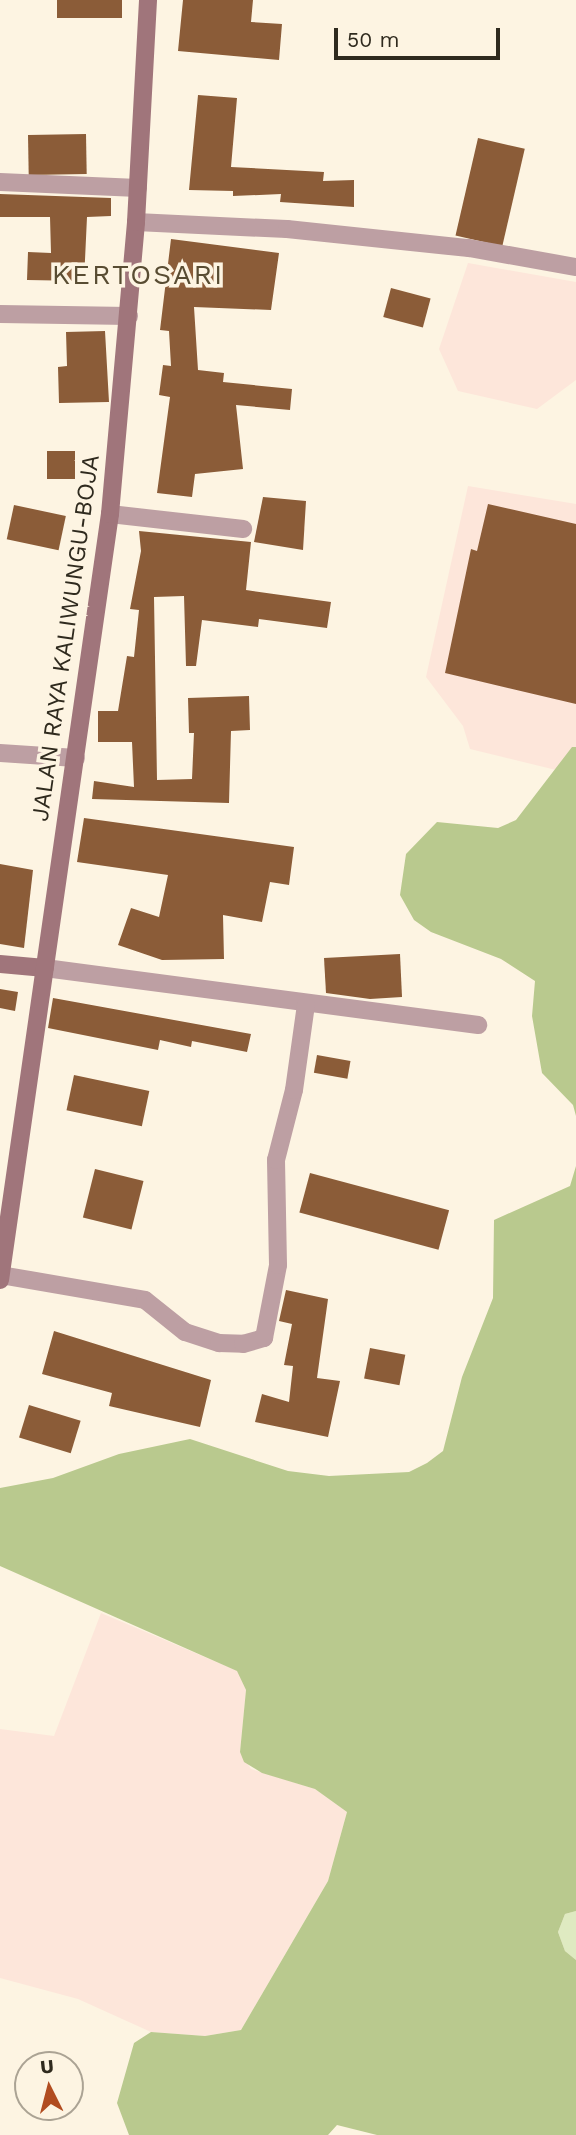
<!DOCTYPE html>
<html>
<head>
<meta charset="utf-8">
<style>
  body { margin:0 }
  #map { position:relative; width:576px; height:2135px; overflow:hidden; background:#fdf4e2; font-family:"Work Sans",sans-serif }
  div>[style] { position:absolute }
  .industrial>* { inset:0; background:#fde6da }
  .green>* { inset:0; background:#dfeac1 }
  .forest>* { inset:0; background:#b9c98e }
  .building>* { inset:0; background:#8b5c38; transform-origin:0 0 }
  .street>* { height:18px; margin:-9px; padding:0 9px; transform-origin:9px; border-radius:9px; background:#bd9fa3 }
  .secondary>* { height:18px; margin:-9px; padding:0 9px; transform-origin:9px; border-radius:9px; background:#a0757b }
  span { translate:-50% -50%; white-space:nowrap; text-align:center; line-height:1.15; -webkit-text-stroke:7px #fdf4e2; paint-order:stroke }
  .street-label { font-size:24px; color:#2f2a1e }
  .quarter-label { font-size:28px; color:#584c32; letter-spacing:2px }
  .north { position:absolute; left:14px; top:2051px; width:70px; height:70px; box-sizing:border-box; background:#fdf4e2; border:2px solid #aba394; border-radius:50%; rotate:354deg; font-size:19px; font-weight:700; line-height:28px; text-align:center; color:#2f2a1e }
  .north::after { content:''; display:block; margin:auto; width:24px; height:32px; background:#b14c20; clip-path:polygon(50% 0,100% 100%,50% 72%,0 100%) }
  .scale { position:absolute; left:334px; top:28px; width:166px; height:32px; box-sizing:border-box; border:4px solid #2f2a1e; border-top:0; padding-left:9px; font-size:21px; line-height:24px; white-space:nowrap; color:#2f2a1e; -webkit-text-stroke:5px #fdf4e2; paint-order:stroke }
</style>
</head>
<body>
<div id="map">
  <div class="industrial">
    <div style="clip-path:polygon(468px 263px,576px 282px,576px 380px,537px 409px,458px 391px,439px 349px)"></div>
    <div style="clip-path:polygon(468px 486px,576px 504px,576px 747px,556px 770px,470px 749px,463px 726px,426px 677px)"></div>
    <div style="clip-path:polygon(101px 1613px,238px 1671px,246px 1690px,240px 1752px,251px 1769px,315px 1789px,347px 1812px,328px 1881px,241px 2030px,205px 2036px,151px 2032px,78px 1999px,0 1978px,0 1729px,54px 1736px)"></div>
  </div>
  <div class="green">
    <div style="clip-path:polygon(576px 1911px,576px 1960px,565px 1951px,558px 1932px,565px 1914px)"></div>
  </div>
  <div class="forest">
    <div style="clip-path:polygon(572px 747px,576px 747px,576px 1116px,573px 1105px,542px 1073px,532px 1016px,535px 981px,501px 959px,431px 932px,414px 920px,400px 895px,406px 854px,437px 822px,498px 828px,516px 820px)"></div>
    <div style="clip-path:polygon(576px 1166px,576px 1911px,565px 1914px,558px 1932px,565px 1951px,576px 1960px,576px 2135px,377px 2135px,337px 2125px,328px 2135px,129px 2135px,117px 2103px,134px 2043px,151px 2032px,205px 2036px,241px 2030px,328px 1881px,347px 1812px,315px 1789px,262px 1773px,244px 1762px,240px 1752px,246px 1690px,237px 1671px,0 1566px,0 1488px,53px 1478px,119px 1454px,190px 1439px,288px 1471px,329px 1476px,409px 1472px,427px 1463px,443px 1451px,462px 1377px,493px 1298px,494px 1220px,570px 1186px)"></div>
  </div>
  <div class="building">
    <div style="left:57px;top:0;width:65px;height:18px"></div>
    <div style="clip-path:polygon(183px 0,253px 0,251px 22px,282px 24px,279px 60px,178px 51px)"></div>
    <div style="clip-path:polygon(198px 95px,237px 98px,231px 167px,324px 172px,323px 181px,354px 180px,354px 207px,280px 202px,281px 194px,233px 196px,233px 191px,189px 190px)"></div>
    <div style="left:86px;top:134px;width:40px;height:58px;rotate:89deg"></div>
    <div style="left:478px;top:138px;width:48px;height:100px;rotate:13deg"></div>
    <div style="clip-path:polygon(0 194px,111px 198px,111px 216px,87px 217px,84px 281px,27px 280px,28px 252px,51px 253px,50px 217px,0 217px)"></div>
    <div style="clip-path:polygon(171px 239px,279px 253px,271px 310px,194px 307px,198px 370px,224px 373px,223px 382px,292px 389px,290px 410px,236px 405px,243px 469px,195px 474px,192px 497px,157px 493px,170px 397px,159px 395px,163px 365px,171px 366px,169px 331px,160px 330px)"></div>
    <div style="left:391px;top:288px;width:41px;height:30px;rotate:15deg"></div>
    <div style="clip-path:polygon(105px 331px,109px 402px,59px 403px,58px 367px,67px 366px,66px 332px)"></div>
    <div style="left:47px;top:451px;width:28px;height:28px"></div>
    <div style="clip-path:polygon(263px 497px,306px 501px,303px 550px,254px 542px)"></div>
    <div style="clip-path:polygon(488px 504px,576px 524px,576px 704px,445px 673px,471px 549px,477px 551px)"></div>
    <div style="left:14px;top:505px;width:53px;height:35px;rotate:12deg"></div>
    <div style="clip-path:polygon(139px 531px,251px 542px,246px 590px,331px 602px,327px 628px,259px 619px,258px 627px,202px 620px,196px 666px,186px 666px,184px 596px,154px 597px,157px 780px,192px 779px,194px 733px,189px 733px,188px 698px,249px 696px,250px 730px,231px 731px,229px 803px,92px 799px,94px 781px,134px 787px,132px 742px,98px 742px,98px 711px,118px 711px,127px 656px,134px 657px,139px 610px,130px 609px,141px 551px)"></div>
    <div style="clip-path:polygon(84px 818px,294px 847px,289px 885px,270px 882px,262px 922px,223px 915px,224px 959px,162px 960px,118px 945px,131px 908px,159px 917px,168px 875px,77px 862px)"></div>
    <div style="clip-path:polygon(0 864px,33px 870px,24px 948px,0 944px)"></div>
    <div style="clip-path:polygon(400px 954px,402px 997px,370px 999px,326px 993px,324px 958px)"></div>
    <div style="clip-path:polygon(0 989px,18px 992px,15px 1011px,0 1008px)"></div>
    <div style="clip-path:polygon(53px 998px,251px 1034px,247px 1052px,192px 1041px,191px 1047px,160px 1040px,158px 1050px,48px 1028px)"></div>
    <div style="left:317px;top:1055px;width:34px;height:18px;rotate:10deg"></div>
    <div style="left:74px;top:1075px;width:77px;height:36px;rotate:12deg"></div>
    <div style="left:95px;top:1169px;width:50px;height:50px;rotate:14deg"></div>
    <div style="left:310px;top:1173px;width:144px;height:41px;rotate:15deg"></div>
    <div style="clip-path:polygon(286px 1290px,328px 1299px,317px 1378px,340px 1381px,328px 1437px,255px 1422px,262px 1394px,289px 1402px,293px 1366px,284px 1365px,292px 1324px,279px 1321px)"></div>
    <div style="clip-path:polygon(54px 1331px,211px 1380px,200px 1427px,109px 1406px,112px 1393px,42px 1374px)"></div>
    <div style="left:370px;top:1348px;width:36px;height:31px;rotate:11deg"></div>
    <div style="left:29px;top:1405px;width:54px;height:34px;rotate:17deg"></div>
  </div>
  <div class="street">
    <div style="left:0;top:182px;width:138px;rotate:2.5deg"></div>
    <div style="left:136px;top:222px;width:151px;rotate:2.7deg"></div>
    <div style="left:287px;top:229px;width:183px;rotate:6deg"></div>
    <div style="left:469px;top:248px;width:109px;rotate:10.1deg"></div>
    <div style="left:0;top:314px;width:129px;rotate:0.9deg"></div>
    <div style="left:110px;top:514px;width:134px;rotate:6.4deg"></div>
    <div style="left:0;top:753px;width:76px;rotate:3.8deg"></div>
    <div style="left:45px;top:968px;width:437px;rotate:7.5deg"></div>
    <div style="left:1px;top:1275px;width:146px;rotate:9.8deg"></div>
    <div style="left:145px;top:1300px;width:51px;rotate:38.7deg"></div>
    <div style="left:185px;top:1332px;width:36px;rotate:18deg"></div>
    <div style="left:219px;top:1343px;width:24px;rotate:2deg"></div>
    <div style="left:243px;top:1344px;width:22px;rotate:-16deg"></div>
    <div style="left:264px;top:1338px;width:74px;rotate:-79.1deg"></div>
    <div style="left:278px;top:1265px;width:105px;rotate:-91.1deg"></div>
    <div style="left:276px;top:1160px;width:72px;rotate:-75.6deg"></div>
    <div style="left:294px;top:1090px;width:86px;rotate:-82deg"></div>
  </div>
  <div class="secondary">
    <div style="left:0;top:964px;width:45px;rotate:5.1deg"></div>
    <div style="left:0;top:1280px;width:774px;rotate:-81.83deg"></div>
    <div style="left:110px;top:514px;width:293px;rotate:-84.9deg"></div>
    <div style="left:136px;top:222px;width:222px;rotate:-86.9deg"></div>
  </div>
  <div class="street-label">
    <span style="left:66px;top:638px;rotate:-82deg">JALAN RAYA KALIWUNGU-BOJA</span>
  </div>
  <div class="quarter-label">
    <span style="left:138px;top:275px">KERTOSARI</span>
  </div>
  <div class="north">U</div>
  <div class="scale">50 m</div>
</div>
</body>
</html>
